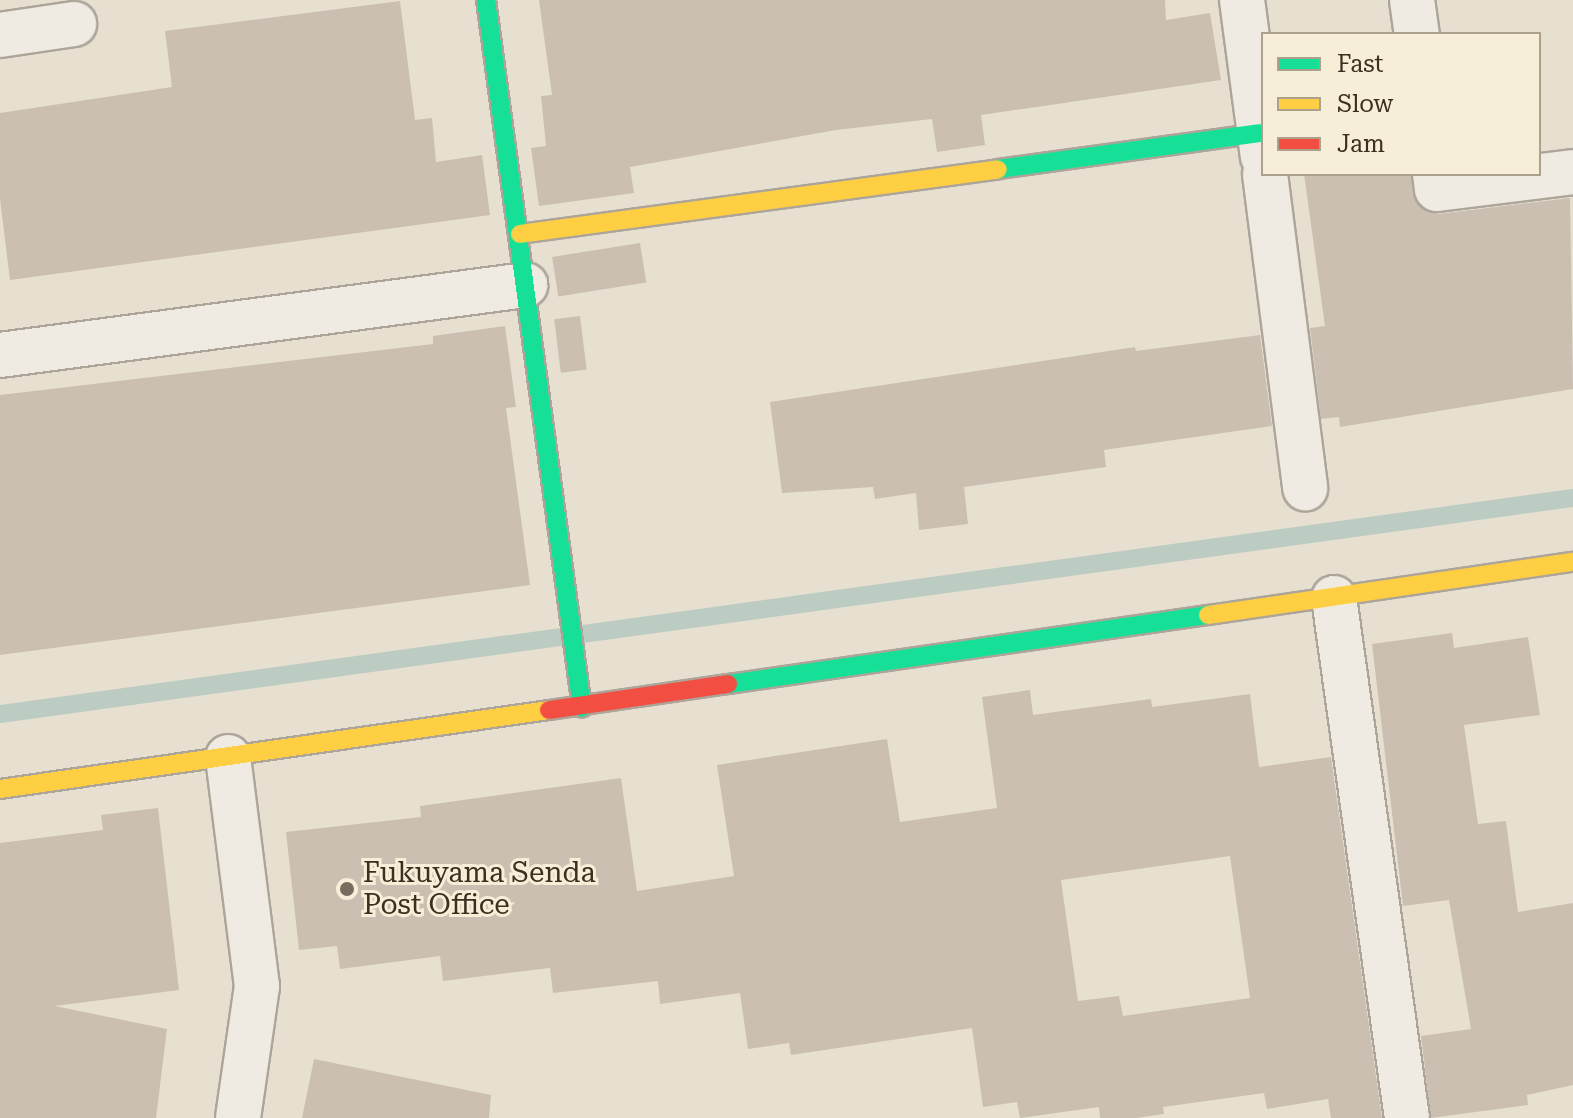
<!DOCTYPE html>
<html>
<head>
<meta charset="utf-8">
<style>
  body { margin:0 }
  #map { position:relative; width:1573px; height:1118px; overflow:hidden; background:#e7e0d1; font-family:"Roboto Serif",serif }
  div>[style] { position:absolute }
  .stream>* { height:18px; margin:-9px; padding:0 9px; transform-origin:9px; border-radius:9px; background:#bcccc2 }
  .building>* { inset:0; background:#cbbfb2; transform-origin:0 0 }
  .roads { filter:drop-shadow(2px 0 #ada599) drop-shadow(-2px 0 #ada599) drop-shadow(0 2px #ada599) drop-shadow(0 -2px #ada599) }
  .street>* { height:44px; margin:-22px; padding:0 22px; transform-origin:22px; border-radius:22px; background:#efebe3 }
  .fast>* { height:18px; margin:-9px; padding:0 9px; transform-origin:9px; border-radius:9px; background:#16e098 }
  .slow>* { height:18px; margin:-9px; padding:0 9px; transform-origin:9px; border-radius:9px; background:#ffcf43 }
  .jam>* { height:18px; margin:-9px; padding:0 9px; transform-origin:9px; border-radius:9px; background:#f24e42 }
  .dots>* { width:22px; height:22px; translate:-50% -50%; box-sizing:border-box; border:4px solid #f7eed8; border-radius:50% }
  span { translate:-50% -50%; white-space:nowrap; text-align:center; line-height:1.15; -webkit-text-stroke:6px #f7eed8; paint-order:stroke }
  .poi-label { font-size:28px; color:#3d2e20 }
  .left { translate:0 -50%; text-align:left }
  .legend { position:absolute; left:1261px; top:32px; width:280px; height:144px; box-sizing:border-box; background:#f7eed8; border:2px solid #ada18e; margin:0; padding:10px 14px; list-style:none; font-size:24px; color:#3d2e20 }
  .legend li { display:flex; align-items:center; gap:16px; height:40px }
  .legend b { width:40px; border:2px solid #ada18e }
</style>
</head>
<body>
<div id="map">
  <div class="stream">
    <div style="left:0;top:714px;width:1588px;rotate:-7.82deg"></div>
  </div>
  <div class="building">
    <div style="clip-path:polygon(539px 0,1165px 0,1166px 20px,1210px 13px,1221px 80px,981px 115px,985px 145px,937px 152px,932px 119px,836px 130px,630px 167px,634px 193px,539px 206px,531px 148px,546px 146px,541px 96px,552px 95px)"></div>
    <div style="clip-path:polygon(400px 1px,415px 120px,432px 118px,436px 162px,482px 155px,490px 215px,10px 280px,0 199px,0 113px,172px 87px,165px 31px)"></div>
    <div style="clip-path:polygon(1304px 174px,1411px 174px,1417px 204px,1439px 214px,1570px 198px,1573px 389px,1340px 427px,1339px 417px,1321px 419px,1310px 328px,1325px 326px)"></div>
    <div style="left:640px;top:243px;width:40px;height:89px;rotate:81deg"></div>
    <div style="left:580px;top:316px;width:54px;height:26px;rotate:83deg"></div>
    <div style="clip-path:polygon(505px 326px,516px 407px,506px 408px,530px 585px,0 655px,0 395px,433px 344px,433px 336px)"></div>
    <div style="clip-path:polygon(1260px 335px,1272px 426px,1104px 450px,1106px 467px,964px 487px,968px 524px,919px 530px,916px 493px,875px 499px,873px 487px,782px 493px,770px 402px,1135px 347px,1136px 351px)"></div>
    <div style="clip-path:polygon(1452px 633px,1454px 648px,1528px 637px,1540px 715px,1464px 725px,1478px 824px,1506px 821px,1518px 912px,1573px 903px,1573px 1085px,1527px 1095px,1528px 1105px,1431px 1118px,1421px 1036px,1471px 1029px,1449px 900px,1403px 906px,1372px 644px)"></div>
    <div style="clip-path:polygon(evenodd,1030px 690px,1033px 715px,1151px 699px,1152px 707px,1250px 694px,1259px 767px,1331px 757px,1382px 1118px,1331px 1118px,1328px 1099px,1267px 1109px,1264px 1093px,1163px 1107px,1164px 1114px,1136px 1118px,1100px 1118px,1099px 1107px,1020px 1118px,1017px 1102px,983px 1107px,972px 1028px,791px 1055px,789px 1043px,748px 1049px,740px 993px,660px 1004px,658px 981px,553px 993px,550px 968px,443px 981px,440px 956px,340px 969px,337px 946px,299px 950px,286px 832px,421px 817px,420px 806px,621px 778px,637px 891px,734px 876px,717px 765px,887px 739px,900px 822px,997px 808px,982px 697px,1030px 690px,1230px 856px,1250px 998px,1123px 1016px,1119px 996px,1078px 1001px,1061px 880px,1230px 856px)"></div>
    <div style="clip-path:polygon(158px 808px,179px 990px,55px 1006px,167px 1029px,156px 1118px,0 1118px,0 843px,103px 830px,101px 815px)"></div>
    <div style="clip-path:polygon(314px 1059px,491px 1095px,489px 1118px,302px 1118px)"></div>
  </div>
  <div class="roads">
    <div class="street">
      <div style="left:1242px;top:0;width:158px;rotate:82.4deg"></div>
      <div style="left:1412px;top:0;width:34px;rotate:82deg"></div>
      <div style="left:0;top:35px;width:75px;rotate:-8.5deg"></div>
      <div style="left:1265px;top:174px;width:317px;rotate:82.7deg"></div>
      <div style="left:1435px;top:174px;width:15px;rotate:82deg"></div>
      <div style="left:1437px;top:189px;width:137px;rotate:-7.1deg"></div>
      <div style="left:0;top:355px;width:530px;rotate:-7.59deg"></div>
      <div style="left:1334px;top:598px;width:525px;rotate:82.01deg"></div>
      <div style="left:228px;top:757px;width:231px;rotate:82.8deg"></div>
      <div style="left:257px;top:986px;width:133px;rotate:98.2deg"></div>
    </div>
    <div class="fast">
      <div style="left:486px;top:0;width:714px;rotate:82.28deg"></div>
      <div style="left:998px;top:169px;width:264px;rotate:-7.8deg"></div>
      <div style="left:728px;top:684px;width:485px;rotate:-8.2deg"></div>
    </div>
    <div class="slow">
      <div style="left:520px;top:234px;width:482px;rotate:-7.7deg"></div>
      <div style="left:1208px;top:615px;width:369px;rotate:-8.3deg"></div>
      <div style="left:0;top:789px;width:555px;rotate:-8.19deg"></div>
    </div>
    <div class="jam">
      <div style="left:549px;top:710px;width:181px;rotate:-8.3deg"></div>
    </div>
  </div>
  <div class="dots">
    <div style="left:347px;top:889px;background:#786c5e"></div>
  </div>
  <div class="poi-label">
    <span class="left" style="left:363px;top:889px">Fukuyama Senda<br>Post Office</span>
  </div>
  <ul class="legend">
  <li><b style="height:10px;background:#16e098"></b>Fast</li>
  <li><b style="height:10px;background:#ffcf43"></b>Slow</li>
  <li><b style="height:10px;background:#f24e42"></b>Jam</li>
  </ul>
</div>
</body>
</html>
